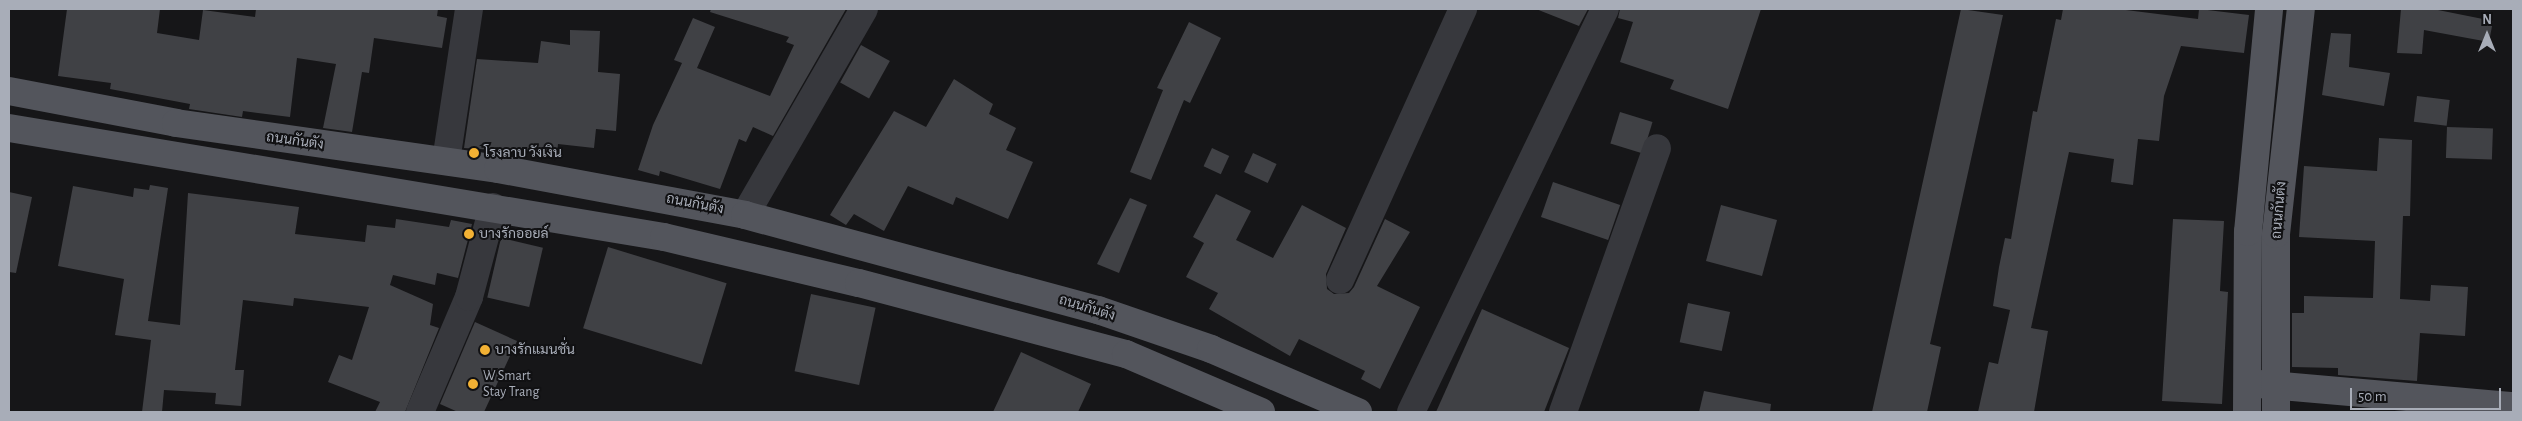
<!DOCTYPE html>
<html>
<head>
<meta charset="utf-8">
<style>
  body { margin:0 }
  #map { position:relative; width:2522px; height:421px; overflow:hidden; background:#161618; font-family:"Alegreya Sans",Sarabun,sans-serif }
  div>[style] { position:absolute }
  .building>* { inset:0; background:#404145; transform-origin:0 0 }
  .minor>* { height:28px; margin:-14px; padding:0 14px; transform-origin:14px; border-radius:14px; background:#37383d }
  .major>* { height:28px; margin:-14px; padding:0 14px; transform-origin:14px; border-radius:14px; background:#53555c }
  .dots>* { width:14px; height:14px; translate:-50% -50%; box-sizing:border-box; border:2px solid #111113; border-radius:50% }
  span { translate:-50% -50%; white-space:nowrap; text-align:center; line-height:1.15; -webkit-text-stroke:4px #111113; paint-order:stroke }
  .street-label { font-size:14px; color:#a8adb8 }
  .poi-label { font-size:14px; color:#a8adb8 }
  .left { translate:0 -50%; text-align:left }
  .frame { position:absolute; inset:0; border:10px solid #a8adb8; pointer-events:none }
  .north { position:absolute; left:2462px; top:10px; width:50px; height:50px; -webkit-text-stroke:4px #111113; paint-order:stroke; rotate:0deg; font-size:14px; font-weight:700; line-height:20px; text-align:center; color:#a8adb8 }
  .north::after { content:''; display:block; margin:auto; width:18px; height:22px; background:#a8adb8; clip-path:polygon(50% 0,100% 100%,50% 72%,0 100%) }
  .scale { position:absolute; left:2350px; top:388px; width:151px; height:22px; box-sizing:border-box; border:2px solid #a8adb8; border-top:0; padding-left:6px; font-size:15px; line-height:18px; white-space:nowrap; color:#a8adb8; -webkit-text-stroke:4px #111113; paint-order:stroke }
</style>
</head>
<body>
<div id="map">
  <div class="building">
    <div style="clip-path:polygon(67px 9px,160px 9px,157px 33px,199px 40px,203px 10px,255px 17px,256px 9px,438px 9px,437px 16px,447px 18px,442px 48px,374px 38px,369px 73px,362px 72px,352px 132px,323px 128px,336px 64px,297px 58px,290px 117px,243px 111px,242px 117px,189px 109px,190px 104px,110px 89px,111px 83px,58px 76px)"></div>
    <div style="clip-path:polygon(711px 9px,846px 9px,773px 136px,753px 127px,746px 142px,739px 139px,720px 189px,660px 171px,659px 176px,638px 170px,653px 125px,682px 63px,674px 60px,693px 18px,715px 27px,697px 68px,770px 96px,794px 45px,786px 42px,789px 37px,710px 12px)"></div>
    <div style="clip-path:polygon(1536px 9px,1588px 9px,1579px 26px)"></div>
    <div style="clip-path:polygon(1620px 9px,1761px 9px,1728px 109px,1670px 89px,1674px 80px,1620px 62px,1633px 22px,1618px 18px)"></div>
    <div style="clip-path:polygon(1961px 9px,2003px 15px,1930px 344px,1941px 347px,1927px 412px,1872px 412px)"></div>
    <div style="clip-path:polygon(2063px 9px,2118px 9px,2198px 19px,2199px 9px,2249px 15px,2244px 53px,2181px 46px,2164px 96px,2159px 141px,2138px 139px,2133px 185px,2111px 182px,2114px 159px,2069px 152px,2031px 328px,2048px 331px,2034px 412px,1978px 412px,1989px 362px,1998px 364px,2010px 310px,1993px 306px,1999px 267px,2005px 238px,2011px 239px,2033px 111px,2037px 112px,2056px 19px,2061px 20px)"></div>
    <div style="clip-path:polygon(2401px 9px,2433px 9px,2493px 21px,2489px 42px,2424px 30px,2422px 54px,2397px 53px)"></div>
    <div style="clip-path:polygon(1189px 22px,1221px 38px,1190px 103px,1184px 100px,1151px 180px,1130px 172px,1163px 90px,1157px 88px)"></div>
    <div style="clip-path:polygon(570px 30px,600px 31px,598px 72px,620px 74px,616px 131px,596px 129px,594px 148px,558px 144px,557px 154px,464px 148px,477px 59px,538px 63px,541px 41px,570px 45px)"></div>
    <div style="clip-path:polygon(2331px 33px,2351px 34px,2349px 67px,2390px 73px,2384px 106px,2322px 95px)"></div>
    <div style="left:861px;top:45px;width:33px;height:43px;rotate:29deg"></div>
    <div style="clip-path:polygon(954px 79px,993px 104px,989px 114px,1016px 128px,1006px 150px,1033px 162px,1008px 219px,956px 197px,953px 205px,908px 186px,884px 231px,854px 214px,846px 225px,830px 215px,894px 111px,926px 127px)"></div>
    <div style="left:2417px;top:96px;width:33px;height:26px;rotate:7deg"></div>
    <div style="left:1620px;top:112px;width:34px;height:33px;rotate:17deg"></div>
    <div style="left:2447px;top:127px;width:46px;height:31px;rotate:2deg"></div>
    <div style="clip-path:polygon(2379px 138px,2412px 140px,2410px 216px,2403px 216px,2400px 299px,2430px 301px,2431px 285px,2468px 287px,2465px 336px,2420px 333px,2417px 381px,2338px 375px,2338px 368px,2292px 367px,2292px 313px,2304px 313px,2304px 296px,2373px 298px,2375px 241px,2299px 237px,2304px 166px,2377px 171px)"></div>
    <div style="left:1212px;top:148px;width:19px;height:20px;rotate:25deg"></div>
    <div style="left:1253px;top:153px;width:26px;height:21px;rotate:25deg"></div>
    <div style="left:1553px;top:182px;width:71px;height:37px;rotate:19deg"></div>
    <div style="clip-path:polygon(150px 185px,168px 188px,148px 321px,180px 325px,188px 193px,299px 207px,295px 234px,365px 242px,367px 225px,395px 228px,396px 219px,449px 227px,451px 220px,472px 224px,458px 278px,437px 273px,435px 285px,393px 275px,390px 285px,433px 304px,430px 325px,439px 328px,405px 412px,375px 412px,380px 402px,328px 382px,339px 355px,352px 360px,369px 307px,294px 298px,293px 306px,243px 300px,235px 370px,244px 370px,241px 406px,215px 404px,216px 393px,164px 390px,162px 412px,142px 412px,151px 340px,115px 335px,124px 279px,58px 266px,73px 186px,133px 197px,134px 188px,149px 190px)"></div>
    <div style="clip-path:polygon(9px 192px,32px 197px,16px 273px,9px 272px)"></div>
    <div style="clip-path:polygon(1216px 194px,1251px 211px,1236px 240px,1273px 258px,1302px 205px,1346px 228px,1326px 274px,1327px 289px,1334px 294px,1349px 293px,1354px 287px,1385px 219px,1410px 232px,1377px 286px,1420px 307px,1380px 389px,1361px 379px,1365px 371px,1299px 339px,1290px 356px,1209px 309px,1218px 293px,1186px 277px,1204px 243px,1193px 237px)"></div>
    <div style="clip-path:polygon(1130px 198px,1147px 205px,1119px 273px,1097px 264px)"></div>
    <div style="left:1721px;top:205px;width:58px;height:58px;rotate:15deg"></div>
    <div style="clip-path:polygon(2173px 219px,2224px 221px,2220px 291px,2228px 292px,2222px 404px,2162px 401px)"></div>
    <div style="left:501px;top:238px;width:43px;height:61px;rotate:13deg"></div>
    <div style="left:608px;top:247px;width:124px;height:85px;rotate:17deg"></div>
    <div style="left:811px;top:294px;width:66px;height:79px;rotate:12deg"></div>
    <div style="left:1688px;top:303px;width:43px;height:40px;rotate:12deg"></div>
    <div style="clip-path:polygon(1482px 309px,1569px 348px,1544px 412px,1436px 412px)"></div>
    <div style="clip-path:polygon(475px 322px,517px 341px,484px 412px,458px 412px,440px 404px)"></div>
    <div style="clip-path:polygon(1021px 352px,1091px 384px,1078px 412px,993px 412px)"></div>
    <div style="clip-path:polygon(1704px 391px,1771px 404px,1770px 412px,1699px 412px)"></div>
  </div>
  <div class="minor">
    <div style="left:446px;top:161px;width:154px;rotate:-81.4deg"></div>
    <div style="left:745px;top:215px;width:238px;rotate:-60deg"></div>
    <div style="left:1340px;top:280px;width:298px;rotate:-65.6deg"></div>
    <div style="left:420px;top:412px;width:125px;rotate:-66.9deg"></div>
    <div style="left:469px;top:297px;width:93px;rotate:-75.1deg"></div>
    <div style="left:1411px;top:412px;width:447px;rotate:-64.3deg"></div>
    <div style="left:1563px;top:412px;width:280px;rotate:-70.4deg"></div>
  </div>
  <div class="major">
    <div style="left:9px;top:91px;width:170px;rotate:10.8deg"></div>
    <div style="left:176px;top:123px;width:325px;rotate:8.1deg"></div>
    <div style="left:498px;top:169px;width:251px;rotate:10.5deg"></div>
    <div style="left:745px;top:215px;width:366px;rotate:15.1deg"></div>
    <div style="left:1098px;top:310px;width:120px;rotate:19deg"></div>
    <div style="left:1211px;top:349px;width:160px;rotate:23.2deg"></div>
    <div style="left:9px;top:128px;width:664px;rotate:9.45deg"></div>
    <div style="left:664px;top:237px;width:200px;rotate:13.3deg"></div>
    <div style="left:859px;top:283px;width:276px;rotate:14.9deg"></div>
    <div style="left:1126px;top:354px;width:147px;rotate:23.2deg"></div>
    <div style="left:2259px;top:384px;width:255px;rotate:5deg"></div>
    <div style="left:2247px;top:412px;width:180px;rotate:-89.7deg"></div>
    <div style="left:2248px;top:232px;width:224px;rotate:-84.6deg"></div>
    <div style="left:2276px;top:412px;width:178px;rotate:-90deg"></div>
    <div style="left:2276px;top:234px;width:226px;rotate:-83.7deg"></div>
  </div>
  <div class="dots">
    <div style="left:474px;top:153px;background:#f2b134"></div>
    <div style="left:469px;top:234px;background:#f2b134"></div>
    <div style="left:485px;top:350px;background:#f2b134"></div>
    <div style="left:473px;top:384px;background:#f2b134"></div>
  </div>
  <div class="street-label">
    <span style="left:295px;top:141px;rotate:8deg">ถนนกันตัง</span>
    <span style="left:695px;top:204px;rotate:11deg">ถนนกันตัง</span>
    <span style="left:2279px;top:210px;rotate:-85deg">ถนนกันตัง</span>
    <span style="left:1087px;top:308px;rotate:17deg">ถนนกันตัง</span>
  </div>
  <div class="poi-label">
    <span class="left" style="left:484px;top:153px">โรงลาบ วังเงิน</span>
    <span class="left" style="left:479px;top:234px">บางรักออยล์</span>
    <span class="left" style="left:495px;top:350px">บางรักแมนชั่น</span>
    <span class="left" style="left:483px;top:384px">W Smart<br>Stay Trang</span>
  </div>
  <div class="frame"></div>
  <div class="north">N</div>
  <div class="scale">50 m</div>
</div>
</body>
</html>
